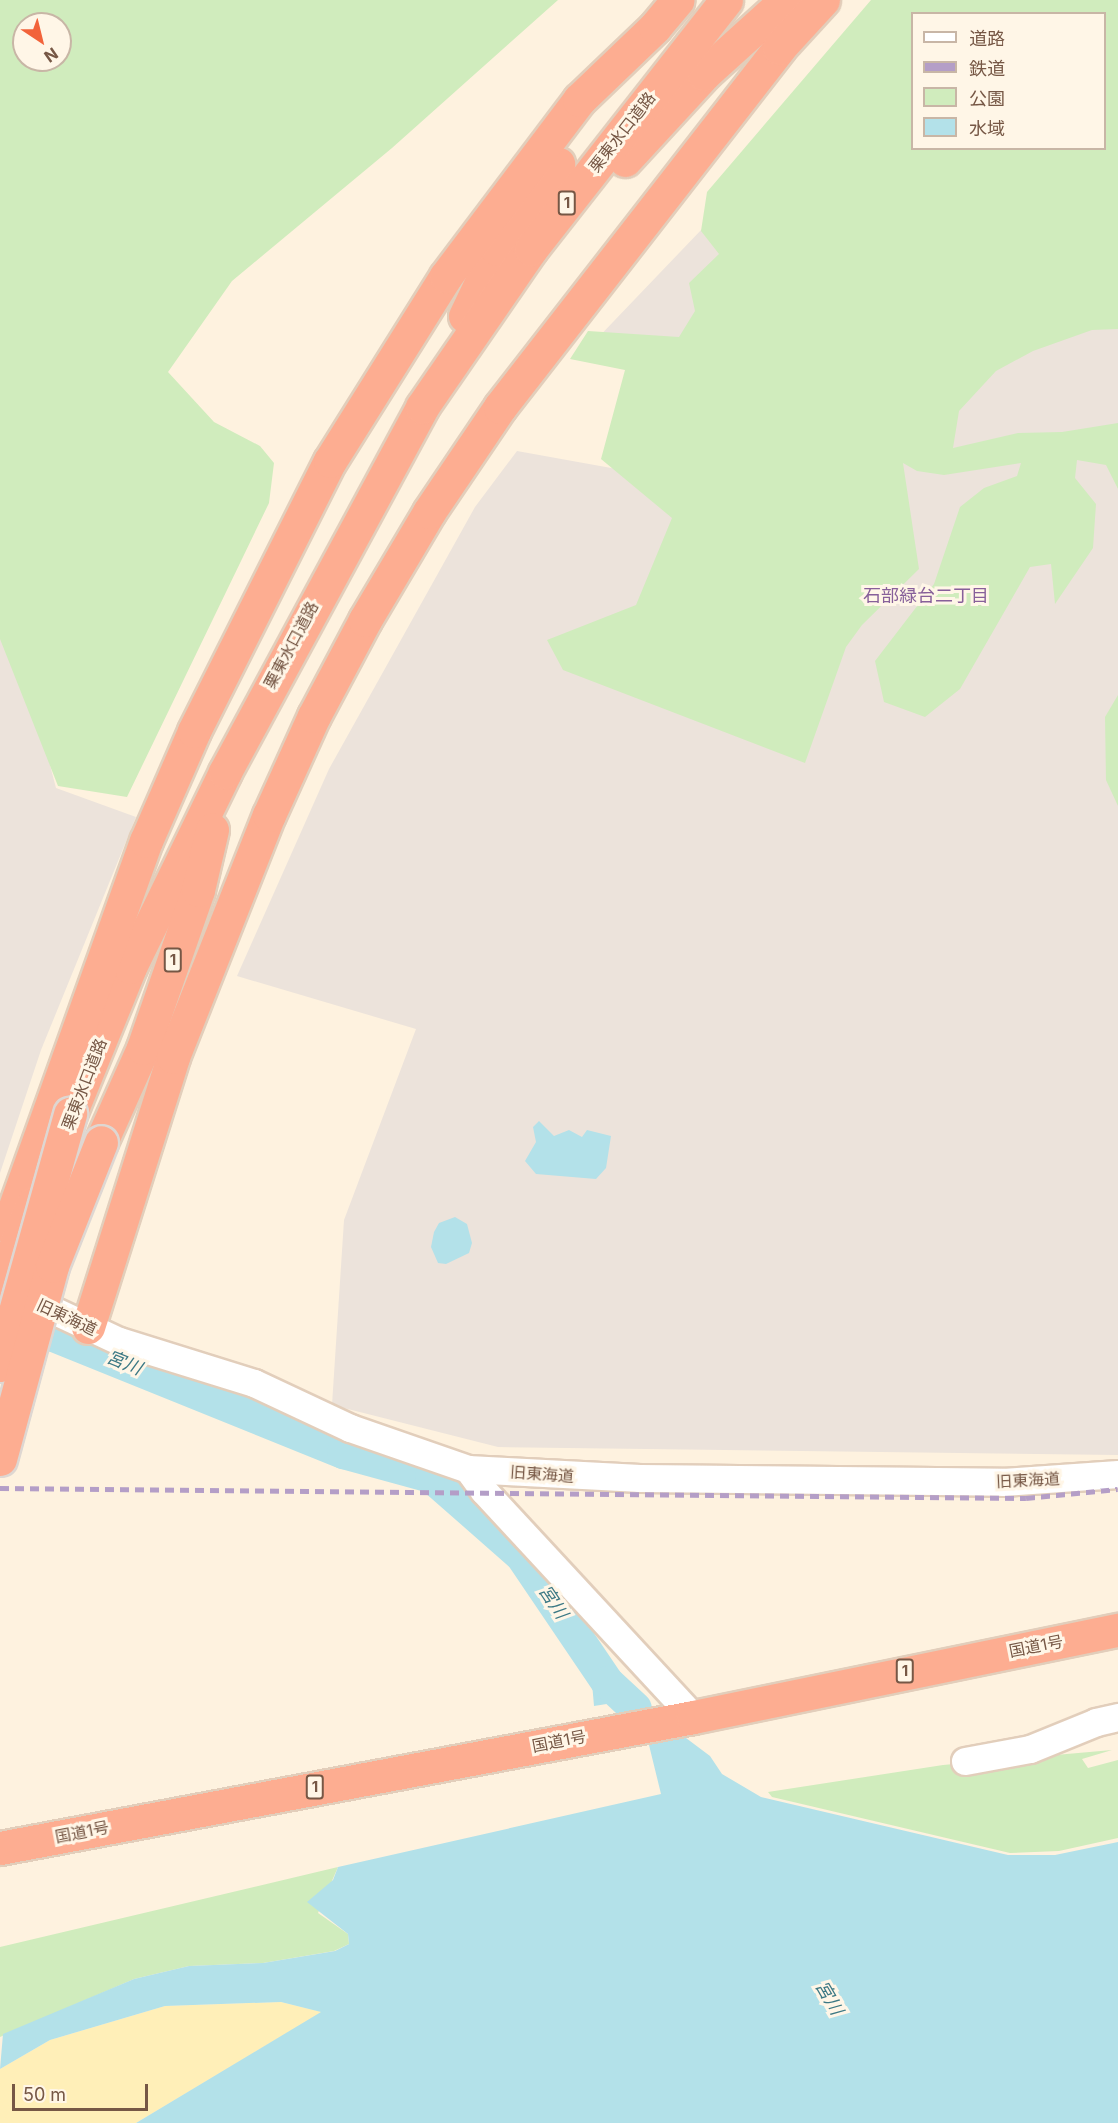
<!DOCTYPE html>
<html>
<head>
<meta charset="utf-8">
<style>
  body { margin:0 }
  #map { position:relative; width:1118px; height:2123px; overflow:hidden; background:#fef2df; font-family:Inter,"Noto Sans JP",sans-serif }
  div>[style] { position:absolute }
  .industrial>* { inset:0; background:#ece3db }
  .green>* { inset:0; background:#d0ecbd }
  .sand>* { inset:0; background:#ffefb8 }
  .water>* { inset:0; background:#b3e1e9 }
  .river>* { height:33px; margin:-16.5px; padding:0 16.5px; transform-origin:16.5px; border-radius:16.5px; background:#b3e1e9 }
  .roads { filter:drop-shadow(2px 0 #e2cebb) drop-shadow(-2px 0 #e2cebb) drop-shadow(0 2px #e2cebb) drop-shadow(0 -2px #e2cebb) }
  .minor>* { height:27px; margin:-13.5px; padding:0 13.5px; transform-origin:13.5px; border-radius:13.5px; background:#fff }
  .highway>* { height:33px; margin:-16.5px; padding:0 16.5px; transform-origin:16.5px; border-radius:16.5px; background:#fdad91 }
  .rail>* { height:4.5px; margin-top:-2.25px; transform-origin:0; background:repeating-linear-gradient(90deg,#b49ec7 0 9px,transparent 0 15px) }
  .bridges { filter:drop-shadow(2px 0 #ded7d2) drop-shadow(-2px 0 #ded7d2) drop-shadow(0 2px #ded7d2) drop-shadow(0 -2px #ded7d2) }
  .highway-bridge>* { height:33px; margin:-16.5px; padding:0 16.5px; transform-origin:16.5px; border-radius:16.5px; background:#fdad91 }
  span { translate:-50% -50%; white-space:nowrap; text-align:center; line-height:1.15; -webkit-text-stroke:6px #fff6e7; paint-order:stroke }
  .shield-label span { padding:2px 4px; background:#fff6e7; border:2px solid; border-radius:4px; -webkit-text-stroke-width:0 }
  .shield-label { font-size:15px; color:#765745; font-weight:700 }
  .street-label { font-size:16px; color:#765745 }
  .neighbourhood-label { font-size:18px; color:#87609a }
  .water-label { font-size:18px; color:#3b7884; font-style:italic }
  .legend { position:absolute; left:911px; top:12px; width:195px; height:138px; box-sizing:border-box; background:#fff6e7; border:2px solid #c8b6a6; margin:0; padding:8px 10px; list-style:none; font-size:18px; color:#765745 }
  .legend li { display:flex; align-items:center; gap:12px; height:30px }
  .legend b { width:30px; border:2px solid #c8b6a6 }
  .north { position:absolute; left:12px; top:12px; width:60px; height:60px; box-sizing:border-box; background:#fff6e7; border:2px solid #c8b6a6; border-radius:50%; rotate:145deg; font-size:16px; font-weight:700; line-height:24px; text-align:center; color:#765745 }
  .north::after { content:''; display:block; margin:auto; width:21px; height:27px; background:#f2633a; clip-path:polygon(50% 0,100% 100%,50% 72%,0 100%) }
  .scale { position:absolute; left:12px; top:2084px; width:136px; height:27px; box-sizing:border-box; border:3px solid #765745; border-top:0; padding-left:8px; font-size:18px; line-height:21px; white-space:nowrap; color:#765745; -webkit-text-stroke:4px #fff6e7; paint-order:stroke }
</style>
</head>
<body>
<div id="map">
  <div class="industrial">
    <div style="clip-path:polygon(1118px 159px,1118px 1455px,498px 1447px,332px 1405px,344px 1220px,416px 1029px,237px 976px,329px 769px,475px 507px,517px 451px,650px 475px,660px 366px,591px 345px,747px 182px)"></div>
    <div style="clip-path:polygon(0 574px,56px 788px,136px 817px,41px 1050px,0 1173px)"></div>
  </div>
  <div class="green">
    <div style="clip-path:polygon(evenodd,0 0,558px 0,392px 148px,232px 281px,168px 372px,214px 422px,260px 446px,274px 463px,269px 503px,127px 797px,58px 786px,0 639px,0 0,24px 24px,60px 24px,60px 60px,24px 60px,24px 24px)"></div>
    <div style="clip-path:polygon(evenodd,871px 0,1118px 0,1118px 329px,1092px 330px,1033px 351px,996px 371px,959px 411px,953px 448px,1018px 433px,1062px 432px,1118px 423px,1118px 489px,1106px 465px,1077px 460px,1075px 478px,1096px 504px,1093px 548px,1055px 604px,1051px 564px,1030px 567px,960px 689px,925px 717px,884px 702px,875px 661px,934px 584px,960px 507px,984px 488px,1017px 476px,1021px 463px,944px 475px,917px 471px,903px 463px,919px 569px,862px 625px,846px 647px,805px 763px,563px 670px,547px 640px,636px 605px,672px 518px,601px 459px,625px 370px,570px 359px,588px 331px,679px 337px,695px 311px,689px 283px,719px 254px,701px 231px,707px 192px,871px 0,912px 14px,1104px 14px,1104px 148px,912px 148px,912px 14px)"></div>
    <div style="clip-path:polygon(1118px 695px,1118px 806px,1106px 780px,1105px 717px)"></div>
    <div style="clip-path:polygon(1112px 1750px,1082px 1759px,1088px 1768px,1118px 1760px,1118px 1838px,1059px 1851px,1010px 1853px,772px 1797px,768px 1792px,943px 1765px)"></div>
    <div style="clip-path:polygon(338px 1867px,318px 1913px,348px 1934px,349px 1944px,334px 1951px,263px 1963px,189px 1966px,134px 1979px,0 2037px,0 1947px)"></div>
  </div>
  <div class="sand">
    <div style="clip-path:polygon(281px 2002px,322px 2012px,136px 2123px,0 2123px,0 2069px,50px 2040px,165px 2006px)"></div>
  </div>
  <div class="water">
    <div style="clip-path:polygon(539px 1121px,554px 1136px,569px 1130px,582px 1137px,587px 1130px,611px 1136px,606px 1168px,596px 1179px,536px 1174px,525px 1161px,536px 1142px,533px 1127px)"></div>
    <div style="clip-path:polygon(455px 1217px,467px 1224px,472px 1243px,469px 1253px,446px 1264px,438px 1263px,431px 1247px,434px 1232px,439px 1223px)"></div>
    <div style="clip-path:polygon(608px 1672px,646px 1708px,710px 1756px,722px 1774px,761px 1797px,1008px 1855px,1055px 1855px,1118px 1842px,1118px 2123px,136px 2123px,321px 2012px,281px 2002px,165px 2006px,50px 2040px,0 2069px,3px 2034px,134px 1979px,189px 1966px,263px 1963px,335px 1951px,349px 1944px,348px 1934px,307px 1902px,333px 1880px,338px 1867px,661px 1794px,649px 1745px,613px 1703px,594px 1706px,592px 1683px)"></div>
  </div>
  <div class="river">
    <div style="left:8px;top:1325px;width:46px;rotate:12.5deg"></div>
    <div style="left:53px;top:1335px;width:313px;rotate:22deg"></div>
    <div style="left:343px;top:1452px;width:91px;rotate:15.3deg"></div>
    <div style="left:431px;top:1476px;width:120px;rotate:41.3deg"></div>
    <div style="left:521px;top:1555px;width:153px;rotate:55.9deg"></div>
    <div style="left:607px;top:1682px;width:38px;rotate:43deg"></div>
  </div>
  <div class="roads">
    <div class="minor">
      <div style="left:25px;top:1297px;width:104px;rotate:25.1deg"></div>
      <div style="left:119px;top:1341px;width:141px;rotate:17.3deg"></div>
      <div style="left:254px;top:1383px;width:106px;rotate:25.1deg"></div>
      <div style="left:350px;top:1428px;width:125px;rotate:19.2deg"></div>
      <div style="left:468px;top:1469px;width:172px;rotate:3deg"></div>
      <div style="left:640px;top:1478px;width:363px;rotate:0.6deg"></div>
      <div style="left:1003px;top:1482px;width:115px;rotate:-4deg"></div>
      <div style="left:468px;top:1469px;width:27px;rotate:54deg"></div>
      <div style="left:484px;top:1491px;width:308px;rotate:47.2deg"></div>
      <div style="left:965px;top:1761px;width:66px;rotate:-10.5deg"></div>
      <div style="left:1030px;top:1749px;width:71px;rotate:-22.2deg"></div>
      <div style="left:1096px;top:1722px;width:23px;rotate:-13deg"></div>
    </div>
    <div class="highway">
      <div style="left:625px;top:160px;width:117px;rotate:-47.4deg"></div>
      <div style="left:704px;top:74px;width:110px;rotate:-42.1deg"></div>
      <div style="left:465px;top:316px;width:74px;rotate:-64.5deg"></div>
      <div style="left:497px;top:249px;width:105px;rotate:-54.3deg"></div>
      <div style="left:59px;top:1141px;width:188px;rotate:-67.8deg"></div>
      <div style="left:130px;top:967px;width:217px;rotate:-64deg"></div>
      <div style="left:225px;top:772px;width:415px;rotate:-61.6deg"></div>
      <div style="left:422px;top:407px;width:192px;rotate:-55.4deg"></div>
      <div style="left:531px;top:249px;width:316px;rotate:-51.9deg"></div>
      <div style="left:101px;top:1142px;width:103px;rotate:-65.9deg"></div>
      <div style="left:143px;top:1048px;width:167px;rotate:-70.8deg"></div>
      <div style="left:198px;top:890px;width:62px;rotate:-76.9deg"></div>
      <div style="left:8px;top:1226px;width:409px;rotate:-70.3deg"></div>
      <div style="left:146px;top:841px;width:120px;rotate:-66.4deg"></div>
      <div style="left:194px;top:731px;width:302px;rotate:-63.3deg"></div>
      <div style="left:330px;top:461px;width:218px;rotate:-57.9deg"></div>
      <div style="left:446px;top:276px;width:221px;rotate:-52.9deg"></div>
      <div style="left:579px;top:100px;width:105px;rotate:-43.8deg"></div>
      <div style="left:655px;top:27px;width:35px;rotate:-50deg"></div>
      <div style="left:0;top:1284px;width:87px;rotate:-67.8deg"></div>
      <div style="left:88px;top:1327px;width:283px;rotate:-72.5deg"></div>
      <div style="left:173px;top:1057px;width:260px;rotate:-68.4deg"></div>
      <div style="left:269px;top:815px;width:109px;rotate:-65.6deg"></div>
      <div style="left:314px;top:716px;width:109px;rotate:-62deg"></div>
      <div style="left:365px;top:620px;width:126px;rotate:-59.3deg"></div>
      <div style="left:429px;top:512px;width:127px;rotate:-55.9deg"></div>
      <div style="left:500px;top:407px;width:455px;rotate:-52.1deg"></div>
      <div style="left:779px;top:48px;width:65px;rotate:-47.5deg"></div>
      <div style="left:0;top:1848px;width:705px;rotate:-10.7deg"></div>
      <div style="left:693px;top:1717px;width:434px;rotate:-11.6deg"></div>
    </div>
  </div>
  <div class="rail">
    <div style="left:0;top:1488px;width:1026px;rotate:0.56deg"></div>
    <div style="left:1026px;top:1498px;width:92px;rotate:-5.6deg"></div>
  </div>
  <div class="bridges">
    <div class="highway-bridge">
      <div style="left:0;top:1365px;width:261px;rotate:-74.4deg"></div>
      <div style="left:0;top:1459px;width:200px;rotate:-74.9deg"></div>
      <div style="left:52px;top:1266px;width:133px;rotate:-68.4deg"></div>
    </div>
  </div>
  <div class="shield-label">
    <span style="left:567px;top:203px">1</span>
    <span style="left:173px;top:960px">1</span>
    <span style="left:905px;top:1671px">1</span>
    <span style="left:315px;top:1787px">1</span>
  </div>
  <div class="street-label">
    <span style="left:622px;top:132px;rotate:-52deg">栗東水口道路</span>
    <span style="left:291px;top:645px;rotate:-62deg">栗東水口道路</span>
    <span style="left:84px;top:1084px;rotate:-69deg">栗東水口道路</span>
    <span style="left:67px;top:1317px;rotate:25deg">旧東海道</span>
    <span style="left:542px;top:1474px;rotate:4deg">旧東海道</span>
    <span style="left:1028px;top:1480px;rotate:-3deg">旧東海道</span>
    <span style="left:1036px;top:1646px;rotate:-11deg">国道1号</span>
    <span style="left:559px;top:1741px;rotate:-11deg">国道1号</span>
    <span style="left:82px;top:1832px;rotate:-11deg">国道1号</span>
  </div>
  <div class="neighbourhood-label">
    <span style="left:926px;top:596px">石部緑台二丁目</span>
  </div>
  <div class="water-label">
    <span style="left:124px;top:1363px;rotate:22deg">宮川</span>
    <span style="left:553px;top:1602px;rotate:56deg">宮川</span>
    <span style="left:829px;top:1998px;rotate:60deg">宮川</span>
  </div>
  <ul class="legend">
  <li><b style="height:8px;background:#fff"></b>道路</li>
  <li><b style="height:8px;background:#b49ec7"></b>鉄道</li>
  <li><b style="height:16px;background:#d0ecbd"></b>公園</li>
  <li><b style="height:16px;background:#b3e1e9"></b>水域</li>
  </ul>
  <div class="north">N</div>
  <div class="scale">50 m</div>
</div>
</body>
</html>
